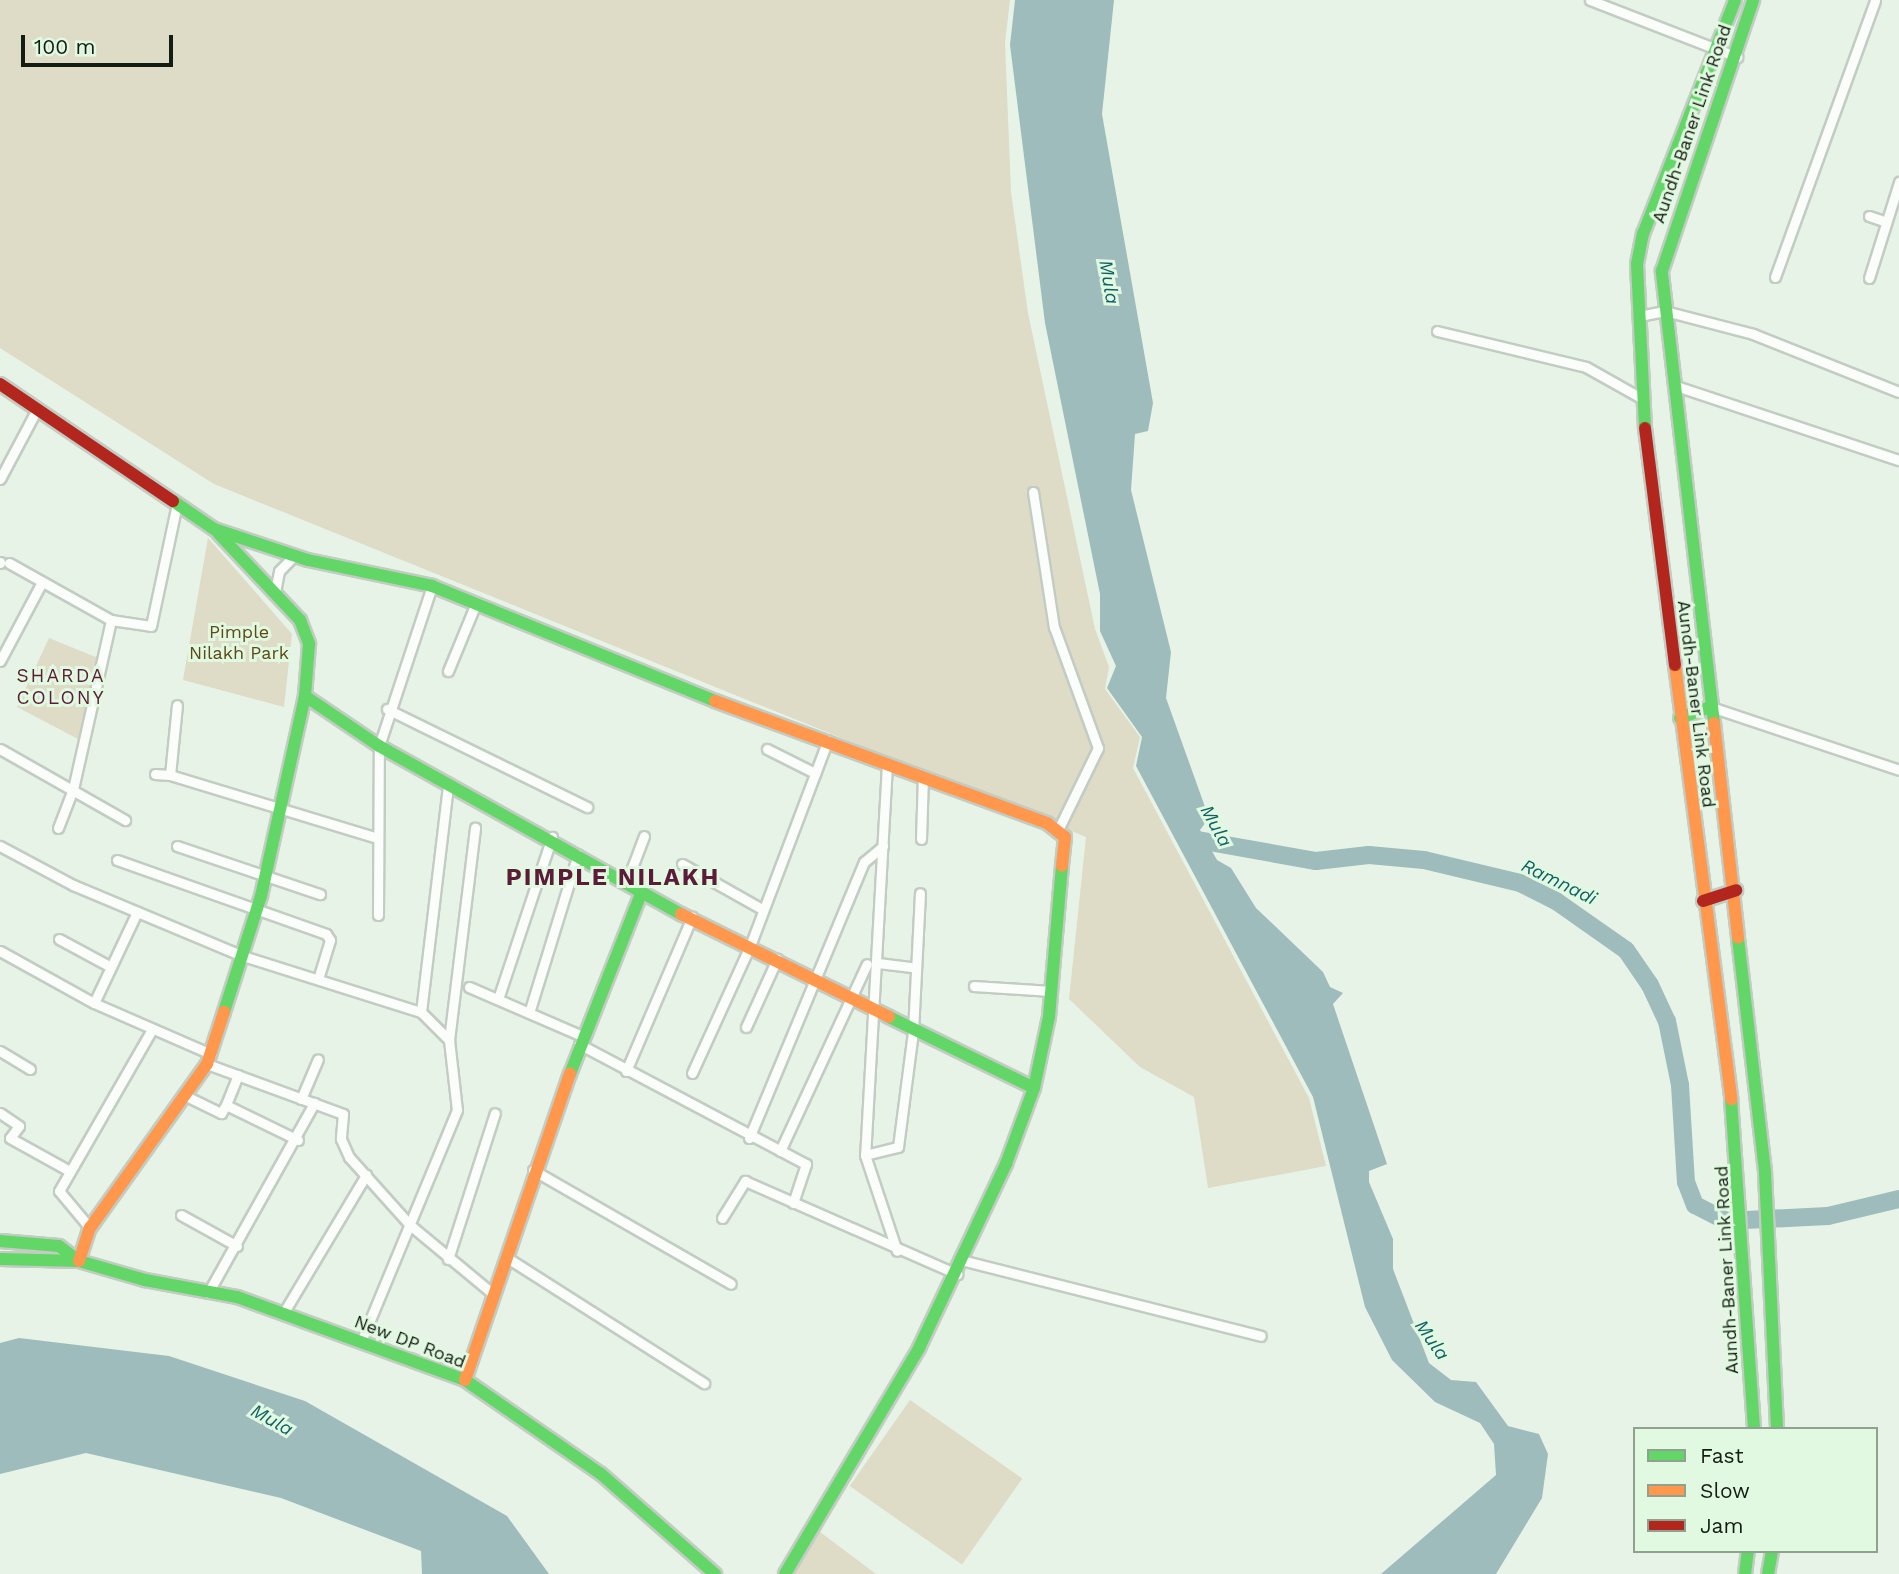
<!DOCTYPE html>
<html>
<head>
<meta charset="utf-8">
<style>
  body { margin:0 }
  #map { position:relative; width:1899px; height:1574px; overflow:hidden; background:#e7f3e7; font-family:"Work Sans",sans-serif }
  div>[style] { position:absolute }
  .green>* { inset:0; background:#dedbc6; transform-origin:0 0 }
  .water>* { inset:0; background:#9ebcbc }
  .river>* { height:18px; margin:-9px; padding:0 9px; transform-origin:9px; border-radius:9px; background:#9ebcbc }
  .roads { filter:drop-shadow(2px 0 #c3ccc3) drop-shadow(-2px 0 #c3ccc3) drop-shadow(0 2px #c3ccc3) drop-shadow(0 -2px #c3ccc3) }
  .street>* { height:9px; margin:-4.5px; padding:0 4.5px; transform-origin:4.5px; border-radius:4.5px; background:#fbfdfb }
  .fast>* { height:12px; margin:-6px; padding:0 6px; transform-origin:6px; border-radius:6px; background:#63d668 }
  .slow>* { height:12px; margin:-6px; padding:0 6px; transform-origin:6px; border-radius:6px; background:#ff974d }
  .jam>* { height:12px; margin:-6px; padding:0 6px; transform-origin:6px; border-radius:6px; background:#b3261e }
  span { translate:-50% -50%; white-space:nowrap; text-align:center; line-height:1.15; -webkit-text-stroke:6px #e2f9e1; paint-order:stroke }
  .street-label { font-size:18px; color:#141d14 }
  .park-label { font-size:18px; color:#5f4917 }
  .water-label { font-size:19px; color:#0f6168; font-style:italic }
  .neighbourhood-label { font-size:19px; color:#5b1b39; letter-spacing:2px }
  .district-label { font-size:24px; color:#5b1b39; font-weight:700; letter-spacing:2px }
  .legend { position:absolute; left:1633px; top:1427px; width:245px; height:126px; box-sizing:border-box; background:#e2f9e1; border:2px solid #90a18f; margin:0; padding:9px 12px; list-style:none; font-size:21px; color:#141d14 }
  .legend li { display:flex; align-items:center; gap:14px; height:35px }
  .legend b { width:35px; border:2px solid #90a18f }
  .scale { position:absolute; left:21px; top:35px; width:152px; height:32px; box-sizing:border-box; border:4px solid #141d14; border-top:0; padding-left:9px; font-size:21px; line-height:24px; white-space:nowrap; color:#141d14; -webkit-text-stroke:5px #e2f9e1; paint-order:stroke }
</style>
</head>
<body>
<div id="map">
  <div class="green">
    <div style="clip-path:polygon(0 0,1010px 0,1005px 43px,1011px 192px,1028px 313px,1095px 629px,1109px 667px,1105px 689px,1140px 737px,1133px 768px,1309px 1098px,1326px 1166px,1208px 1188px,1194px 1097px,1140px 1067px,1069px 999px,1086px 837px,214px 484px,0 348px)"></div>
    <div style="clip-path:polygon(208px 538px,292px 634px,284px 707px,183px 680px)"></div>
    <div style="clip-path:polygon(49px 638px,98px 658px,78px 739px,17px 707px)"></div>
    <div style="left:910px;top:1400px;width:137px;height:105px;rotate:35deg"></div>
    <div style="clip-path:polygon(820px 1532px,876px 1574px,793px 1574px)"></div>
  </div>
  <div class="water">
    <div style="clip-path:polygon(1015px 0,1114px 0,1102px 114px,1153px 403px,1148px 431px,1135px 434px,1131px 490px,1171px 652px,1166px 698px,1209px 818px,1200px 830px,1217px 860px,1231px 868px,1256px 908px,1323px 972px,1330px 987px,1343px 993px,1333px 1004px,1387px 1164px,1369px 1171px,1369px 1182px,1393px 1239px,1393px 1269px,1429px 1363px,1451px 1380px,1476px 1382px,1508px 1426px,1539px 1434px,1548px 1454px,1542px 1498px,1496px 1574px,1381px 1574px,1496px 1475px,1494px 1444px,1480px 1423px,1435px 1402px,1392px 1360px,1365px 1307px,1313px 1097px,1136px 766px,1142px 737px,1107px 688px,1116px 666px,1100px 631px,1100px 594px,1045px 323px,1010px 45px)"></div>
    <div style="clip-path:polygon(19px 1338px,169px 1356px,305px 1401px,507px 1516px,549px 1574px,422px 1574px,421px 1551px,281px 1498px,86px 1453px,0 1474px,0 1343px)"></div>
  </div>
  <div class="river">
    <div style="left:1198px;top:840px;width:120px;rotate:10.1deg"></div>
    <div style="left:1316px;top:861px;width:53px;rotate:-6.5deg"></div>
    <div style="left:1369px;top:855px;width:55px;rotate:5.2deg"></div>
    <div style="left:1424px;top:860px;width:99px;rotate:13.5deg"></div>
    <div style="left:1520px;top:883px;width:40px;rotate:26.6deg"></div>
    <div style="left:1556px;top:901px;width:85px;rotate:35deg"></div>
    <div style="left:1626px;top:950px;width:42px;rotate:55.6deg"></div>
    <div style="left:1650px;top:985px;width:40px;rotate:65deg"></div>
    <div style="left:1667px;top:1021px;width:65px;rotate:78.5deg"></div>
    <div style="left:1680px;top:1085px;width:97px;rotate:86.5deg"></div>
    <div style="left:1686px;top:1182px;width:25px;rotate:69deg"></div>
    <div style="left:1695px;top:1205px;width:35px;rotate:27deg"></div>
    <div style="left:1726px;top:1221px;width:102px;rotate:-2.8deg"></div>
    <div style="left:1828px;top:1216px;width:73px;rotate:-13.5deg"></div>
  </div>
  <div class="roads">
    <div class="street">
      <div style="left:1590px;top:0;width:158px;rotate:21.2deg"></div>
      <div style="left:1869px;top:216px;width:18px;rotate:19deg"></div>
      <div style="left:1775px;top:277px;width:294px;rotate:-70.1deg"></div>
      <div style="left:1869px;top:278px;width:101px;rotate:-72.6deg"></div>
      <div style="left:1639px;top:316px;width:26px;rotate:-11deg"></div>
      <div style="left:1665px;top:311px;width:91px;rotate:14.6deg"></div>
      <div style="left:1753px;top:334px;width:157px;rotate:21.7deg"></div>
      <div style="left:1437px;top:331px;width:153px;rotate:13.6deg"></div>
      <div style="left:1586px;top:367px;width:63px;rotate:29.4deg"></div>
      <div style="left:1673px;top:385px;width:238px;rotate:18.4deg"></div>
      <div style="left:0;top:479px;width:77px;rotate:-62.1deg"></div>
      <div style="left:1033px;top:492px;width:137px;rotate:81.2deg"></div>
      <div style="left:1054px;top:627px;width:129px;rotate:70deg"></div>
      <div style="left:1098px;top:748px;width:91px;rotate:116deg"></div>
      <div style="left:0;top:563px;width:1px;rotate:-90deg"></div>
      <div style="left:9px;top:563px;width:117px;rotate:29.2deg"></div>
      <div style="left:111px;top:620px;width:40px;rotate:8.5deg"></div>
      <div style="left:151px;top:626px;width:125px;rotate:-78deg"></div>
      <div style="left:275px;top:592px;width:21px;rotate:-79deg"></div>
      <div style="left:279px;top:571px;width:21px;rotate:-45deg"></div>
      <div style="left:0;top:661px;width:89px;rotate:-62deg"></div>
      <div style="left:448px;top:671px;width:74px;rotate:-67.6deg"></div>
      <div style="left:1711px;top:707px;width:198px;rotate:18.5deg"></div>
      <div style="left:387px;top:709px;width:223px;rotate:26.1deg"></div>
      <div style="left:0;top:749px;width:144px;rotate:29.6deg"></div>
      <div style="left:767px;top:749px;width:54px;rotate:26.6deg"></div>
      <div style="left:887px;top:764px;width:392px;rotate:93.2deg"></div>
      <div style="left:865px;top:1155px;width:101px;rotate:71.6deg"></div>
      <div style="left:155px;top:774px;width:15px;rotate:4deg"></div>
      <div style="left:170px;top:775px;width:70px;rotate:-84.3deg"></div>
      <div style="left:170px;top:775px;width:213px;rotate:16.9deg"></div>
      <div style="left:58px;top:828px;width:42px;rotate:-69deg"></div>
      <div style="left:73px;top:789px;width:173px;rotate:-77.3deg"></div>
      <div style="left:921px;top:839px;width:62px;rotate:-88.2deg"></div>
      <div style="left:0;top:846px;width:83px;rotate:28.1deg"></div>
      <div style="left:73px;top:885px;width:184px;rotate:22.7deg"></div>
      <div style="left:243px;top:956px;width:187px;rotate:17.5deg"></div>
      <div style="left:421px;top:1012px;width:40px;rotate:45deg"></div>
      <div style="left:449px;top:1040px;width:70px;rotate:83.5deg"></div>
      <div style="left:457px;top:1110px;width:251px;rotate:112.5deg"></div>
      <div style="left:177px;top:846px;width:151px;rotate:18.6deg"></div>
      <div style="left:117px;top:860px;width:222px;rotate:19.5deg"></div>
      <div style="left:326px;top:934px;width:7px;rotate:56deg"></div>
      <div style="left:330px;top:940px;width:39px;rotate:107deg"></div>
      <div style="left:682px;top:864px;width:92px;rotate:29.4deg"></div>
      <div style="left:627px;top:881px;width:48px;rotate:-69.3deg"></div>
      <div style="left:378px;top:915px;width:169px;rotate:-89.7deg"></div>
      <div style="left:379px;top:746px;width:169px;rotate:-71.7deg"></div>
      <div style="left:59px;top:939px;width:59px;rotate:28.3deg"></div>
      <div style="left:0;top:951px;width:107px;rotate:29deg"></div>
      <div style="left:94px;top:1003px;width:128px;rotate:23.6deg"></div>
      <div style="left:878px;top:963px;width:38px;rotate:7deg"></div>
      <div style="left:974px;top:986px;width:77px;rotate:3.7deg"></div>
      <div style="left:469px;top:987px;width:123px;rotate:23.4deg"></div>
      <div style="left:498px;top:999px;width:171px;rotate:-71.6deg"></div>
      <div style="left:94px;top:1003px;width:101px;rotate:-64.7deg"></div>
      <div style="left:421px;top:1012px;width:230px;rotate:-83.2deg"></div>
      <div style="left:529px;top:1013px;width:166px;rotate:-72.9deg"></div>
      <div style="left:746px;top:1027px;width:75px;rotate:-65.5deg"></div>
      <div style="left:449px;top:1040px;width:214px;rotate:-83deg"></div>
      <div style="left:579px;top:1044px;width:257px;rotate:27.9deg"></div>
      <div style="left:806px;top:1164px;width:41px;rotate:108.4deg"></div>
      <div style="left:0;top:1051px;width:35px;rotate:31deg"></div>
      <div style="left:207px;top:1064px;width:145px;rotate:20.2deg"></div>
      <div style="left:343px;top:1114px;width:25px;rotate:95deg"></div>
      <div style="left:341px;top:1139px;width:20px;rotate:66deg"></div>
      <div style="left:349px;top:1157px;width:91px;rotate:48.1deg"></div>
      <div style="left:410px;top:1225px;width:108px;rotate:39.7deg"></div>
      <div style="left:626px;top:1071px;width:168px;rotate:-66.8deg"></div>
      <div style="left:692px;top:1073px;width:140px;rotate:-65.5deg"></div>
      <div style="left:750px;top:946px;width:220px;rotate:-69.3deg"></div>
      <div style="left:238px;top:1075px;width:32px;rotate:112deg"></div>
      <div style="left:226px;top:1105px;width:80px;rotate:25.9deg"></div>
      <div style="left:188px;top:1097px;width:37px;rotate:26deg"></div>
      <div style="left:221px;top:1113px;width:9px;rotate:-58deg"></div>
      <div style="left:301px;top:1099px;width:43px;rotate:-67deg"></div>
      <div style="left:0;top:1113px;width:23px;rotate:34deg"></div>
      <div style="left:19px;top:1126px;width:15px;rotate:127deg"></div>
      <div style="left:10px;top:1138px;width:64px;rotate:29deg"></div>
      <div style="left:749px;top:1138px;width:299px;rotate:-67.4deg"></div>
      <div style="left:864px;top:862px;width:25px;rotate:-40deg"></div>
      <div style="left:780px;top:1151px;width:206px;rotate:-65.1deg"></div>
      <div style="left:865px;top:1155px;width:34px;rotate:-14deg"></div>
      <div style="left:898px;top:1147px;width:117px;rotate:-82.6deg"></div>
      <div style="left:913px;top:1031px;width:138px;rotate:-87.1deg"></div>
      <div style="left:533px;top:1170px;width:228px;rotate:29.9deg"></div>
      <div style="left:181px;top:1215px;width:64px;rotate:29deg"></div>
      <div style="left:722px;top:1218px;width:44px;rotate:-58.1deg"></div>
      <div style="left:745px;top:1181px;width:232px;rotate:23.7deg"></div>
      <div style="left:90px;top:1228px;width:48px;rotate:-130deg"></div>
      <div style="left:59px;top:1191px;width:187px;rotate:-60.1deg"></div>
      <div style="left:506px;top:1257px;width:235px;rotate:32.5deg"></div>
      <div style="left:448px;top:1259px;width:153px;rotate:-72.2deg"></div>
      <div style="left:965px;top:1261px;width:305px;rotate:14.2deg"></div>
      <div style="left:208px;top:1293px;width:218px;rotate:-60.8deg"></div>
      <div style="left:284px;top:1312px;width:160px;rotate:-59.1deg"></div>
    </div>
    <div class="fast">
      <div style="left:1645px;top:428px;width:164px;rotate:-92.8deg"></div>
      <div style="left:1637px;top:264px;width:31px;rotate:-79deg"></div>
      <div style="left:1643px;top:234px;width:251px;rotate:-68.5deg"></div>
      <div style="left:173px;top:501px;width:50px;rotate:34.3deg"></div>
      <div style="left:214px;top:529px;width:99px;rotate:18.3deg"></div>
      <div style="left:308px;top:560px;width:127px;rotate:11.8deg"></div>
      <div style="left:432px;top:586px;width:305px;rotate:22.1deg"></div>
      <div style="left:218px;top:533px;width:120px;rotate:46.7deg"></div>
      <div style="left:300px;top:620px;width:26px;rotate:69deg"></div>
      <div style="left:309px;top:644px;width:52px;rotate:94.4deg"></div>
      <div style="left:305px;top:696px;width:205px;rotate:102.4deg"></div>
      <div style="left:261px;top:896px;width:122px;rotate:107.7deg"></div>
      <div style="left:305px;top:696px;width:89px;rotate:34deg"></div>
      <div style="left:379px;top:746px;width:346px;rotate:29.1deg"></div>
      <div style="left:1680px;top:718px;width:33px;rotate:-20deg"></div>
      <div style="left:1714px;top:723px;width:455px;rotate:-96.6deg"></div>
      <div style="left:1662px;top:271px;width:286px;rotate:-71.4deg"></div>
      <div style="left:1738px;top:938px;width:237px;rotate:83.4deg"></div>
      <div style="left:1765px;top:1173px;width:256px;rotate:87.3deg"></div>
      <div style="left:889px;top:1017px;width:161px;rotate:26.1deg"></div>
      <div style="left:570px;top:1074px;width:193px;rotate:-68.5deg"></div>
      <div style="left:1731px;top:1099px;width:331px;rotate:86deg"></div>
      <div style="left:0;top:1241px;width:59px;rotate:4.8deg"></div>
      <div style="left:59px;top:1246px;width:25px;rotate:37deg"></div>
      <div style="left:79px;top:1261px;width:69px;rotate:16.1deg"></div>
      <div style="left:145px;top:1280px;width:94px;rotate:10.5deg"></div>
      <div style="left:237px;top:1297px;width:243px;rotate:20deg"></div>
      <div style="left:465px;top:1380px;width:165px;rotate:34.7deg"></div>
      <div style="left:601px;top:1474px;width:152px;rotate:41.3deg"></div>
      <div style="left:0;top:1259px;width:79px;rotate:1.5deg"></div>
      <div style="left:785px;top:1574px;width:263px;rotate:-59.3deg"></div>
      <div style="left:919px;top:1348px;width:204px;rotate:-64.7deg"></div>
      <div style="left:1006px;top:1164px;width:81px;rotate:-69.8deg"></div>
      <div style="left:1034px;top:1088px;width:73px;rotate:-78.1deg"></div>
      <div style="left:1049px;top:1017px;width:152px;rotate:-85.1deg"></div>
      <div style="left:1745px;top:1574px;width:23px;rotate:-83deg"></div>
      <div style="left:1768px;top:1574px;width:23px;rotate:-80deg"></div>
    </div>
    <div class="slow">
      <div style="left:1675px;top:665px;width:438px;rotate:82.6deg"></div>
      <div style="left:715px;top:701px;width:354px;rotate:20.2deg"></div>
      <div style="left:1047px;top:823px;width:23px;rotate:38deg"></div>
      <div style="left:1065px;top:837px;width:29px;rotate:96deg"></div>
      <div style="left:1714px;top:723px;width:216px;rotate:83.6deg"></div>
      <div style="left:681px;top:914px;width:232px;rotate:26.3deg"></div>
      <div style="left:79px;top:1261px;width:35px;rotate:-72deg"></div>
      <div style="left:90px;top:1228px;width:201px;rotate:-54.5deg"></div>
      <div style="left:207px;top:1064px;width:55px;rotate:-71.9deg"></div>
      <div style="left:465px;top:1380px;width:324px;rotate:-71.1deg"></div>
    </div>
    <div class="jam">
      <div style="left:0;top:384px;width:209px;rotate:34.1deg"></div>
      <div style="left:1645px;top:428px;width:239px;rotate:82.8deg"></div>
      <div style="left:1703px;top:901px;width:35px;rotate:-18deg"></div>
    </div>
  </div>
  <div class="street-label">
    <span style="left:1692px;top:124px;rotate:-71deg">Aundh-Baner Link Road</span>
    <span style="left:1696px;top:704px;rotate:83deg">Aundh-Baner Link Road</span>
    <span style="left:1727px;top:1270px;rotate:-93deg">Aundh-Baner Link Road</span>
    <span style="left:410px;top:1342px;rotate:21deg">New DP Road</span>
  </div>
  <div class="park-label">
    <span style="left:239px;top:643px">Pimple<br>Nilakh Park</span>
  </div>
  <div class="water-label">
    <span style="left:1109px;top:282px;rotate:80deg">Mula</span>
    <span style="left:1216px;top:826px;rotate:61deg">Mula</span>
    <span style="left:1559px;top:882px;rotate:26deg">Ramnadi</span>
    <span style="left:1432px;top:1340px;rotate:55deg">Mula</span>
    <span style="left:272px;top:1420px;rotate:29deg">Mula</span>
  </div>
  <div class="neighbourhood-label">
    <span style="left:61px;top:687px">SHARDA<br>COLONY</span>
  </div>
  <div class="district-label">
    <span style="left:613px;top:878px">PIMPLE NILAKH</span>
  </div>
  <ul class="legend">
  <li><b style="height:9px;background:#63d668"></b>Fast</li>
  <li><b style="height:9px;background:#ff974d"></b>Slow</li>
  <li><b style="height:9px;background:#b3261e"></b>Jam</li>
  </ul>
  <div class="scale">100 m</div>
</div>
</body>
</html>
